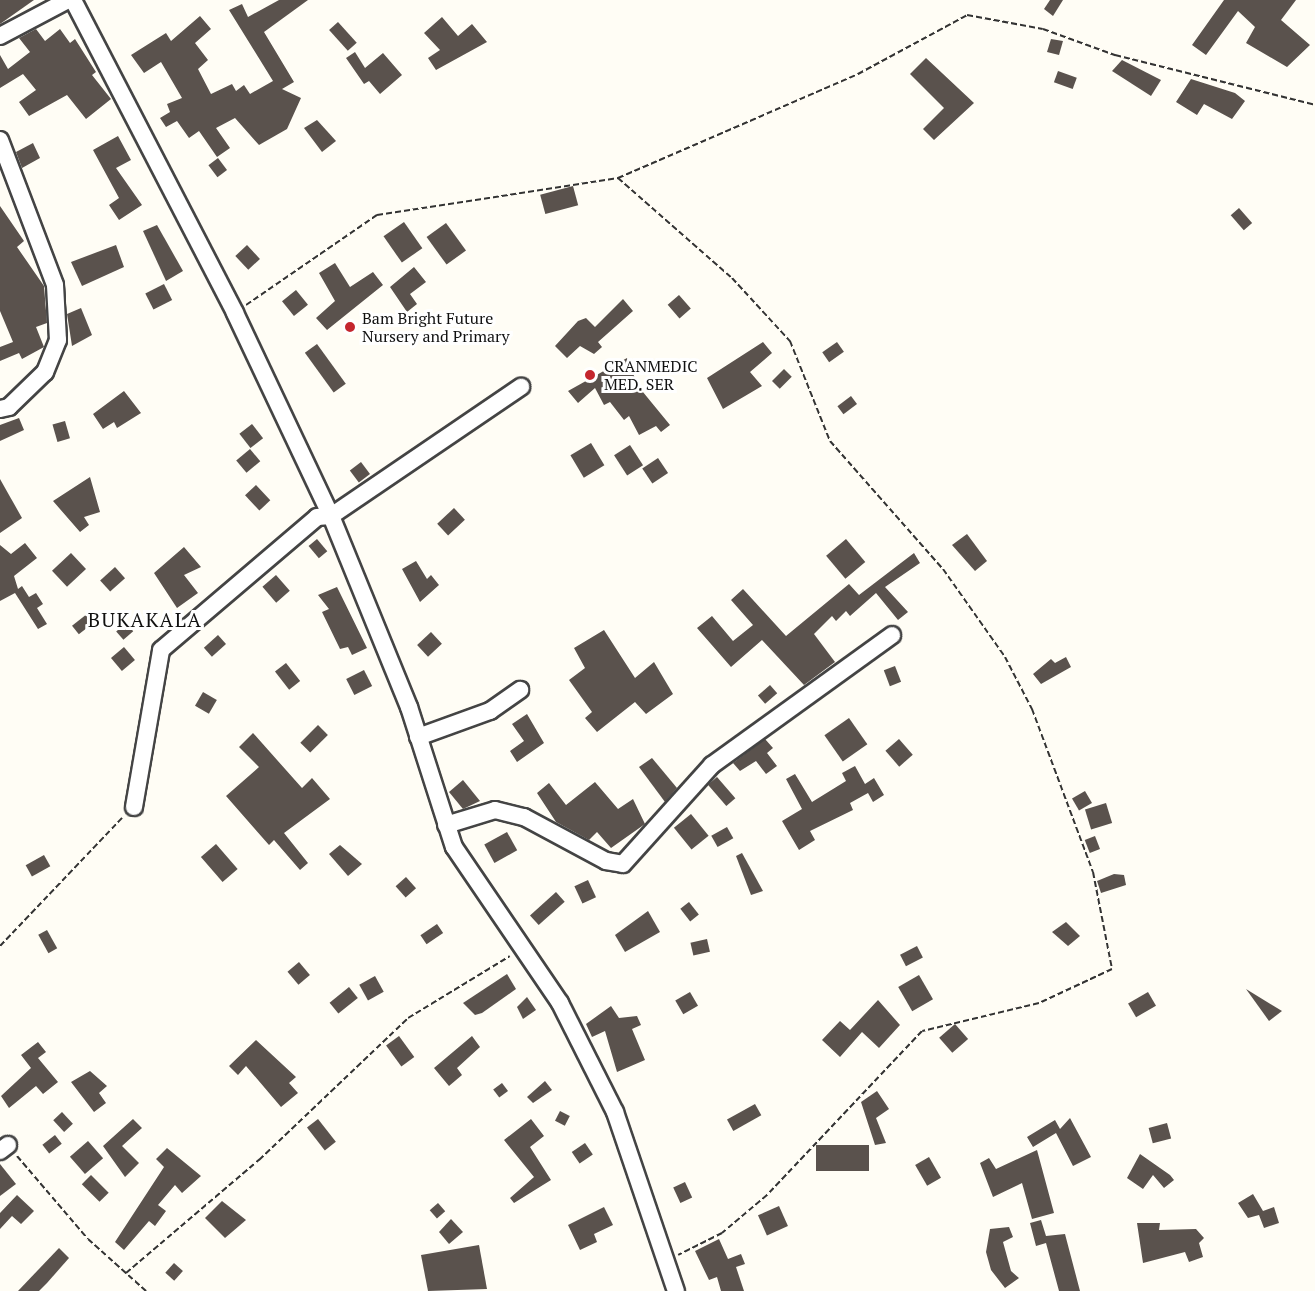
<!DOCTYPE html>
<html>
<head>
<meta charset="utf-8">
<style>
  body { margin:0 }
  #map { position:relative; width:1315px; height:1291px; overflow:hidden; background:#fffdf5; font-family:"PT Serif",serif }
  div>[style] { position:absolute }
  .building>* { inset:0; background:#5a524d; transform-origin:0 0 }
  .path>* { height:2px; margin-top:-1px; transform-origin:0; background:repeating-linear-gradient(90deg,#333 0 6px,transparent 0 9px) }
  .roads { filter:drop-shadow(2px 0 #444) drop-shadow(-2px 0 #444) drop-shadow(0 2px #444) drop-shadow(0 -2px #444) }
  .minor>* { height:16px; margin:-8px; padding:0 8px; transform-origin:8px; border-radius:8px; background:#fff }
  .dots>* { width:16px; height:16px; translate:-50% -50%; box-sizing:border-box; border:3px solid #fff; border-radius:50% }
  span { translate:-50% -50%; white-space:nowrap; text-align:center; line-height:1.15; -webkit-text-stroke:6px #fff; paint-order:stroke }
  .poi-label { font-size:16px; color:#111 }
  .left { translate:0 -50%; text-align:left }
  .quarter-label { font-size:20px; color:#111; letter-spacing:1.5px }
</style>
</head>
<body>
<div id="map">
  <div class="building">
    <div style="clip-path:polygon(0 0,34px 0,0 24px)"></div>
    <div style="clip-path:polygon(279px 0,308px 0,264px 32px,294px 82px,282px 89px,301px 98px,287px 129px,259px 145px,235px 118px,216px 128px,230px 148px,217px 157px,199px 131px,189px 138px,177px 121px,166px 127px,160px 118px,170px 112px,167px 104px,182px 98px,161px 62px,144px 73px,131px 55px,166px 33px,171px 41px,200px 16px,211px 29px,195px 43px,208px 60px,198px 69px,211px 94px,232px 84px,236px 91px,244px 85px,250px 94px,273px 81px,229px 10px,242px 4px,248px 17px)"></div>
    <div style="clip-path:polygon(1050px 0,1063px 0,1053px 16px,1044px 9px)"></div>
    <div style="clip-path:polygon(1224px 0,1296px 0,1281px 20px,1310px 45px,1287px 67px,1246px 43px,1255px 27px,1238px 11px,1206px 55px,1192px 45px)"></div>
    <div style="clip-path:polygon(442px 17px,458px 36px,472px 24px,487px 42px,436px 70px,428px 58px,440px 50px,424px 33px)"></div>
    <div style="left:338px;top:22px;width:28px;height:12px;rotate:48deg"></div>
    <div style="clip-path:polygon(36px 29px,45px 41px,60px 29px,70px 43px,75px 39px,96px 72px,92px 75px,111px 99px,86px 119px,67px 95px,29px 116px,19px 102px,36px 90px,23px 74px,0 88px,0 55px,8px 69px,30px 52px,19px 38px)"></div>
    <div style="clip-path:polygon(1051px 39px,1063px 41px,1059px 55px,1047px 52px)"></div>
    <div style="clip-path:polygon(355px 52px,365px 68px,383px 53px,402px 75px,380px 94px,369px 81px,364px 84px,346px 58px)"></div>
    <div style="clip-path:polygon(926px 58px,974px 103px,934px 140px,923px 129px,944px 108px,910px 74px)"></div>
    <div style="clip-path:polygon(1122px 60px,1161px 80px,1151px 96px,1112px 71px)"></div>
    <div style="left:1058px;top:71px;width:20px;height:12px;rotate:20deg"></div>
    <div style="clip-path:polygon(1191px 79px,1235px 93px,1245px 101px,1232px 119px,1204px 104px,1197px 115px,1176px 102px)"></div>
    <div style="clip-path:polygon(317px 120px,336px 141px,322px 152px,304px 128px)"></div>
    <div style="clip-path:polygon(118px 136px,131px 160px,116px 168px,142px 205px,119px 220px,109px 205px,119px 198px,93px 150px)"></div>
    <div style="clip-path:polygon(33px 143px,40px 158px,22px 168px,16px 152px)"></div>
    <div style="left:218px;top:158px;width:15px;height:12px;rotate:53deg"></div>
    <div style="left:573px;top:186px;width:20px;height:34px;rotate:75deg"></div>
    <div style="clip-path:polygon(0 206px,24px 241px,17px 247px,44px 286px,47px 323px,36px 327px,44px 347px,22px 359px,19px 353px,0 361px,0 347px,13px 342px,0 311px)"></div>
    <div style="left:1239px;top:208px;width:20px;height:11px;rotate:49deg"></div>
    <div style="left:404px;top:222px;width:32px;height:25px;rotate:55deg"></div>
    <div style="left:446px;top:223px;width:34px;height:24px;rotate:54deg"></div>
    <div style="clip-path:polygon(157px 225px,183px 271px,166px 281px,143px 231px)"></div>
    <div style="clip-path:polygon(116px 245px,124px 267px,82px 286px,71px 262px)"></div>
    <div style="left:247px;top:245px;width:19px;height:16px;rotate:47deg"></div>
    <div style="clip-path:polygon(335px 263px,350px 287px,373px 272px,383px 285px,327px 330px,316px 318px,335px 301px,319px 273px)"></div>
    <div style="clip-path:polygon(414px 267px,426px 282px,410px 294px,417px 304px,407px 312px,390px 287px)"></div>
    <div style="left:164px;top:284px;width:18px;height:21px;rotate:63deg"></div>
    <div style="left:296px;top:290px;width:19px;height:18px;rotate:51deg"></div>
    <div style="left:679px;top:295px;width:18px;height:15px;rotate:49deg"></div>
    <div style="clip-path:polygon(623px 299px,633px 311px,598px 342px,602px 347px,594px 354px,580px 346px,567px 358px,555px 346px,578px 321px,586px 318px,595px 327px)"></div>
    <div style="clip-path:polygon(81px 308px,92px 335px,72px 346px,67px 314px)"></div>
    <div style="clip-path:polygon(763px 342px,772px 353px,750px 372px,762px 386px,723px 409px,707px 378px)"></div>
    <div style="left:837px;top:342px;width:12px;height:18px;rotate:55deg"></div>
    <div style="left:317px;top:344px;width:49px;height:15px;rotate:54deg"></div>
    <div style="clip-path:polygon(627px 358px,638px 386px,670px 425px,661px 432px,656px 426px,639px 435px,629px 416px,624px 420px,610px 402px,604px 405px,595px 388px,578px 403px,568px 391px)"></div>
    <div style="left:784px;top:369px;width:11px;height:17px;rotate:45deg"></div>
    <div style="clip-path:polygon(124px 391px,141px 413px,117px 428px,114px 422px,103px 429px,93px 414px)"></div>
    <div style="left:851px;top:396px;width:10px;height:17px;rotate:53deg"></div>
    <div style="clip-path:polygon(19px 418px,24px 430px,0 441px,0 425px)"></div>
    <div style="left:65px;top:421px;width:18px;height:13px;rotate:74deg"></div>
    <div style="left:252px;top:424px;width:18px;height:16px;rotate:52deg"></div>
    <div style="left:591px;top:443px;width:26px;height:24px;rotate:59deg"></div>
    <div style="left:630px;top:445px;width:24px;height:19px;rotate:57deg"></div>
    <div style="left:250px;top:449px;width:16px;height:18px;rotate:50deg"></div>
    <div style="left:658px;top:458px;width:18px;height:19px;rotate:56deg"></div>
    <div style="left:361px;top:462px;width:15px;height:14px;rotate:53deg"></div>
    <div style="clip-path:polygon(90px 477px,100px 512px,84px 517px,89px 525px,80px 532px,53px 501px)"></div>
    <div style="clip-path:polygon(0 479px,22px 518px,0 533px)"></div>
    <div style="left:256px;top:485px;width:21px;height:15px;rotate:47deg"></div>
    <div style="left:454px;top:508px;width:16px;height:23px;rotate:47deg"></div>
    <div style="clip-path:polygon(967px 534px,987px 561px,975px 571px,952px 545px)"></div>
    <div style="left:317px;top:539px;width:16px;height:11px;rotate:50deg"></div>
    <div style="left:846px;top:539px;width:30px;height:26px;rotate:50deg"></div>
    <div style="clip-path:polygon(25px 543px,37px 558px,14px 576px,18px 589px,22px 586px,29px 597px,36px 593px,43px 604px,37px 608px,47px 624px,38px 629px,15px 593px,0 601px,0 545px,11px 554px)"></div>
    <div style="clip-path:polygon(184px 547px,201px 567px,184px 575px,198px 593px,177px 608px,154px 573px)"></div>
    <div style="left:71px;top:553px;width:22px;height:26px;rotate:47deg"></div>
    <div style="clip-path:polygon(914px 553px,920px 563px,885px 587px,908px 612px,898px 620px,876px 593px,850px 616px,846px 611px,836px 621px,832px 616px,814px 634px,835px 662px,804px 685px,762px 640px,731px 667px,697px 628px,712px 616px,733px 641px,753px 625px,731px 600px,743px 589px,786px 636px,849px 584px,859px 595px)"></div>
    <div style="clip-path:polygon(416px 561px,427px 579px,431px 575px,439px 585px,420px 602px,402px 569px)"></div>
    <div style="left:115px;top:567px;width:15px;height:20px;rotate:48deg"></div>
    <div style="left:276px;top:575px;width:21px;height:18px;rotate:49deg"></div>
    <div style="clip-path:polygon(337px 587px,367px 648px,352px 655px,348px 647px,340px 649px,322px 612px,329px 609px,318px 595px)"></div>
    <div style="left:87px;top:614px;width:11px;height:19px;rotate:52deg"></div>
    <div style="left:126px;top:623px;width:11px;height:13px;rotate:49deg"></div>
    <div style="clip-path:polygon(604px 630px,635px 678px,654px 662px,673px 694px,646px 714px,635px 702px,597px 732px,585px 718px,592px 712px,569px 680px,585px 668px,574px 648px)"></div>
    <div style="left:431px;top:632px;width:16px;height:19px;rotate:47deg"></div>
    <div style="left:218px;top:635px;width:12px;height:19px;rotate:48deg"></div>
    <div style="left:124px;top:647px;width:17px;height:17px;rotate:50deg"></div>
    <div style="clip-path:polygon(1066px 657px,1071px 667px,1041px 684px,1033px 674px,1051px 659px,1055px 663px)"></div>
    <div style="left:286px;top:663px;width:23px;height:14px;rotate:52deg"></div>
    <div style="left:895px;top:666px;width:17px;height:12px;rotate:69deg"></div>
    <div style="left:364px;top:670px;width:18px;height:20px;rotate:63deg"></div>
    <div style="left:770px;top:685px;width:11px;height:16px;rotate:49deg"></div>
    <div style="left:203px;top:692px;width:16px;height:16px;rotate:30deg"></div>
    <div style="clip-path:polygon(527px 714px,544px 743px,517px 762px,510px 751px,524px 741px,512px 724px)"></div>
    <div style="left:849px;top:718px;width:32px;height:30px;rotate:55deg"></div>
    <div style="left:318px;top:725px;width:14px;height:25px;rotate:45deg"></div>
    <div style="clip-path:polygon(253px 733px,302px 788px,312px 778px,330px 799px,284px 833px,308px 863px,300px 870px,274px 840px,269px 845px,226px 796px,259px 767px,239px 747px)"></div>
    <div style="clip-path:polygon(765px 739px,773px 748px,767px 753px,777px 766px,766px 774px,756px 761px,740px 771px,733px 763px)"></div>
    <div style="left:899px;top:739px;width:21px;height:18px;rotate:49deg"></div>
    <div style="clip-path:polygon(652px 758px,677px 788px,665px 802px,639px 767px)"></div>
    <div style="clip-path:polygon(855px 766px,865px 784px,874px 778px,884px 795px,873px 802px,868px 793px,850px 803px,853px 810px,810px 831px,815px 840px,799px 850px,782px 821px,802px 809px,786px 779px,795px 774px,812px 802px,846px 781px,842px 773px)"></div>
    <div style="left:717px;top:777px;width:28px;height:12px;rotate:49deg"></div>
    <div style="clip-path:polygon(463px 780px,480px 801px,463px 809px,449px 792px)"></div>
    <div style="clip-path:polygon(595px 782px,618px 809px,633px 799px,645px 824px,611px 848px,597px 832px,589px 840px,556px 822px,537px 793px,549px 783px,566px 805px)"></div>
    <div style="left:1085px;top:791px;width:14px;height:15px;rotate:60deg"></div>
    <div style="left:1106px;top:803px;width:21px;height:22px;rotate:73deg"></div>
    <div style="left:691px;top:814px;width:28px;height:22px;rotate:51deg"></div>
    <div style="left:727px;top:827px;width:13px;height:18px;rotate:61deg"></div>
    <div style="left:507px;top:832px;width:21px;height:26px;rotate:61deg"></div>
    <div style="left:1095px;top:836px;width:14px;height:11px;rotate:69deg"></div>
    <div style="left:216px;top:844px;width:33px;height:20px;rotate:49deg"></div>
    <div style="clip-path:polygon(340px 845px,362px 864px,348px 876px,329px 854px)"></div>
    <div style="clip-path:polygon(742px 853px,763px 891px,751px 895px,736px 856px)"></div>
    <div style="left:44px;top:855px;width:13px;height:21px;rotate:61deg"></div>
    <div style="clip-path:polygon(1114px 874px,1124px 875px,1126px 885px,1101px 893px,1097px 881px)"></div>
    <div style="left:406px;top:877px;width:15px;height:14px;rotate:48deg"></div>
    <div style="left:588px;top:880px;width:19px;height:15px;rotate:65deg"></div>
    <div style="left:556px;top:892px;width:13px;height:35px;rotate:48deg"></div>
    <div style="left:689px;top:902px;width:16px;height:11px;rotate:52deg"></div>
    <div style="clip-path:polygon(648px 911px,660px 932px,625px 952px,615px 935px)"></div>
    <div style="clip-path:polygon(1066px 922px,1080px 936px,1068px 946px,1052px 932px)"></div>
    <div style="left:437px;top:924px;width:11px;height:20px;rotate:56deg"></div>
    <div style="left:47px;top:930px;width:21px;height:10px;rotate:61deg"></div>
    <div style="left:707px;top:939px;width:13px;height:17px;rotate:77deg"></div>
    <div style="left:917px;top:946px;width:13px;height:19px;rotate:63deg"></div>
    <div style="left:299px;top:962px;width:17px;height:15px;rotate:50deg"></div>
    <div style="clip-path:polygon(507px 974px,516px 989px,482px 1013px,475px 1015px,463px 1003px)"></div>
    <div style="left:919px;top:975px;width:28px;height:24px;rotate:60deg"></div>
    <div style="left:375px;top:976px;width:18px;height:18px;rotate:61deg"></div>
    <div style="left:349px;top:987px;width:14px;height:25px;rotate:51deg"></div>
    <div style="clip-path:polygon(1246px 989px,1282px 1011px,1269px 1021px)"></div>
    <div style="left:690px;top:992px;width:16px;height:17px;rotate:60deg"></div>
    <div style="left:1148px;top:992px;width:16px;height:23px;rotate:60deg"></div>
    <div style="clip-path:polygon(527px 997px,536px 1010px,523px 1019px,517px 1007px)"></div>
    <div style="clip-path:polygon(878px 1000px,900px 1025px,879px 1048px,862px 1032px,840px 1057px,822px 1040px,840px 1021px,850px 1030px)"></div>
    <div style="clip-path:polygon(611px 1006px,619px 1018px,637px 1016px,641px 1025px,632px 1029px,645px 1060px,617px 1072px,605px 1031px,592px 1037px,586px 1024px)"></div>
    <div style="left:955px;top:1024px;width:20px;height:21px;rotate:49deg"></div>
    <div style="left:399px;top:1036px;width:26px;height:16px;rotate:54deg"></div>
    <div style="clip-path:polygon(472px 1036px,480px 1047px,457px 1068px,462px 1075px,449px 1086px,434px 1068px)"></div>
    <div style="clip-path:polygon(256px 1040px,296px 1077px,289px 1083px,298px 1093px,281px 1107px,246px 1066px,238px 1075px,229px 1066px)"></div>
    <div style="clip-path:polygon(38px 1042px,46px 1052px,38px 1058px,58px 1082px,43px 1094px,36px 1086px,9px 1108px,1px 1096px,31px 1068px,21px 1055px)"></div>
    <div style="clip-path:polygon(90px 1071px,107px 1086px,99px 1093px,106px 1103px,94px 1112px,71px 1082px)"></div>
    <div style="clip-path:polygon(545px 1081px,552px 1090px,533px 1103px,527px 1097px)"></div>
    <div style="left:502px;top:1083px;width:10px;height:11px;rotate:53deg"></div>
    <div style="clip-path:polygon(877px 1091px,889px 1109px,876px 1118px,886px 1143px,875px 1145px,861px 1102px)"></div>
    <div style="left:755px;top:1104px;width:13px;height:32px;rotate:61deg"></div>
    <div style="left:560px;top:1111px;width:11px;height:11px;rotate:27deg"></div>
    <div style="left:62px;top:1112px;width:16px;height:12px;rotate:47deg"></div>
    <div style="clip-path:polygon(1070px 1118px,1091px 1157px,1073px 1166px,1056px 1133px,1033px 1147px,1027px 1137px,1055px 1120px,1060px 1129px)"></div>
    <div style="clip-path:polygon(133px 1119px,142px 1128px,122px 1146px,139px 1163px,125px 1177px,103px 1146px)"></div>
    <div style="left:318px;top:1119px;width:29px;height:14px;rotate:52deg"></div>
    <div style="clip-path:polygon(531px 1119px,544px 1136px,530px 1147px,551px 1180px,514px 1203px,510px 1198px,534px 1177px,504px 1140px)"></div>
    <div style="left:1167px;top:1123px;width:16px;height:19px;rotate:75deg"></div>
    <div style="left:55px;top:1135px;width:11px;height:16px;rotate:52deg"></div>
    <div style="left:88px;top:1141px;width:23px;height:24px;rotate:49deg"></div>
    <div style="left:585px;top:1143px;width:14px;height:16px;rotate:56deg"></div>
    <div style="left:869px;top:1145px;width:26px;height:53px;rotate:90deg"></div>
    <div style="clip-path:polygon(167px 1148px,201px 1176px,182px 1193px,175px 1185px,158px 1205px,166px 1211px,155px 1226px,149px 1221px,124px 1250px,115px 1242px,164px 1167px,156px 1159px)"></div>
    <div style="clip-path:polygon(1037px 1150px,1054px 1213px,1032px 1219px,1022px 1183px,993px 1197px,980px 1163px,989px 1158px,996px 1169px)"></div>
    <div style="clip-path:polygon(1140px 1154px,1170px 1175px,1174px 1180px,1164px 1188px,1153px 1175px,1143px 1189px,1127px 1178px)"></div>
    <div style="left:929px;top:1157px;width:24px;height:16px;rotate:60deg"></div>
    <div style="clip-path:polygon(0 1164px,16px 1184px,0 1196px)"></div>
    <div style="left:91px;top:1175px;width:25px;height:13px;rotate:45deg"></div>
    <div style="left:685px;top:1182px;width:17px;height:13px;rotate:65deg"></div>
    <div style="clip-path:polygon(1253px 1194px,1263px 1211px,1274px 1207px,1279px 1223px,1264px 1228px,1259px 1215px,1248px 1218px,1238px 1203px)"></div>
    <div style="clip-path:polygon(17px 1195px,34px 1211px,21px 1224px,12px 1216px,0 1229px,0 1213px)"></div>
    <div style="clip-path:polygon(222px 1201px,246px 1220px,225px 1238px,205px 1218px)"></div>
    <div style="left:438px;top:1203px;width:11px;height:11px;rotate:49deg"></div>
    <div style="left:779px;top:1206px;width:22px;height:23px;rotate:66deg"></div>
    <div style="clip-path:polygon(604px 1207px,613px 1225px,594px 1234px,597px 1242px,580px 1250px,568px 1225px)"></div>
    <div style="clip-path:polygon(451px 1219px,463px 1232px,449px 1244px,439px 1232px)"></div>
    <div style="clip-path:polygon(1041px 1220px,1046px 1236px,1065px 1234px,1080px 1291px,1059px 1291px,1046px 1243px,1036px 1246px,1030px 1223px)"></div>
    <div style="clip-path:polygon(1137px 1223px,1160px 1223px,1159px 1230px,1196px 1229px,1204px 1238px,1199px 1243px,1203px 1257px,1189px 1262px,1185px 1252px,1143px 1263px)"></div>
    <div style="clip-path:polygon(1009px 1227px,1013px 1237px,1003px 1242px,1011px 1271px,1019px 1278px,1005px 1288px,991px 1270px,986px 1252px,990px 1229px)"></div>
    <div style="clip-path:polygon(719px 1239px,728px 1259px,741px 1254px,745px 1264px,736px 1267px,744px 1291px,721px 1291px,717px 1277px,709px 1280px,695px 1251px)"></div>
    <div style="clip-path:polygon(479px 1245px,487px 1289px,428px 1291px,421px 1255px)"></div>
    <div style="clip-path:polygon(59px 1248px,69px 1258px,47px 1283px,39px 1291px,18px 1291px)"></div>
    <div style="left:174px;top:1263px;width:12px;height:13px;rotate:42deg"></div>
  </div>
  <div class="path">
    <div style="left:618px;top:178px;width:152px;rotate:41.3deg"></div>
    <div style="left:732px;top:278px;width:86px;rotate:47.4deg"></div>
    <div style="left:790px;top:341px;width:108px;rotate:68.2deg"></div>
    <div style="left:830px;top:441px;width:171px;rotate:48.6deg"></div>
    <div style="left:943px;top:569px;width:108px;rotate:54.8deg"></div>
    <div style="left:1005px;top:657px;width:59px;rotate:62.6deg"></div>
    <div style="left:1032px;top:709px;width:174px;rotate:69.5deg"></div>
    <div style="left:1093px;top:872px;width:99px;rotate:78.9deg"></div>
    <div style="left:1112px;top:969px;width:81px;rotate:155deg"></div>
    <div style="left:1039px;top:1003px;width:120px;rotate:166.5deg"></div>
    <div style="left:922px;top:1031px;width:226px;rotate:133.4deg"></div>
    <div style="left:767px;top:1195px;width:59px;rotate:139.8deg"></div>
    <div style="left:722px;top:1233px;width:49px;rotate:153.4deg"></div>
    <div style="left:246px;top:305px;width:159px;rotate:-34.5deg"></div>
    <div style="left:377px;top:215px;width:244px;rotate:-8.7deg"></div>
    <div style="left:618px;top:178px;width:262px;rotate:-23.4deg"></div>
    <div style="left:858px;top:74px;width:124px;rotate:-28.4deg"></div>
    <div style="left:967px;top:15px;width:77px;rotate:10.4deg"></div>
    <div style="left:1043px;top:29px;width:77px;rotate:19.9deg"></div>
    <div style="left:1115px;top:55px;width:206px;rotate:14deg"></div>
    <div style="left:0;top:946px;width:177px;rotate:-46.4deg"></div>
    <div style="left:17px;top:1156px;width:109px;rotate:49.5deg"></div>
    <div style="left:88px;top:1239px;width:78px;rotate:41.9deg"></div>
    <div style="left:126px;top:1273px;width:175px;rotate:-40.4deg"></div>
    <div style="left:259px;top:1160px;width:206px;rotate:-43.6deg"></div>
    <div style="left:408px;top:1018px;width:119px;rotate:-31.3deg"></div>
  </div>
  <div class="roads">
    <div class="minor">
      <div style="left:73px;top:0;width:352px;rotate:62.6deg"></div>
      <div style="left:235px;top:313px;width:225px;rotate:64.7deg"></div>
      <div style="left:331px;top:516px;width:206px;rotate:67.8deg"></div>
      <div style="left:409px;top:707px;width:147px;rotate:72.2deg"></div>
      <div style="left:454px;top:847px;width:189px;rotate:55.8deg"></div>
      <div style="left:560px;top:1003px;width:122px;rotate:63.2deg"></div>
      <div style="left:615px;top:1112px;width:189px;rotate:71.2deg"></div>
      <div style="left:0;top:36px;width:77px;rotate:-27.9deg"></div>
      <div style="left:0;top:140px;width:155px;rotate:69.2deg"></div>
      <div style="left:55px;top:285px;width:55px;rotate:86.9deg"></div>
      <div style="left:58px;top:340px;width:35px;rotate:112deg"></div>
      <div style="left:45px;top:372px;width:50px;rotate:135.8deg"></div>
      <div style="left:9px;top:407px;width:9px;rotate:167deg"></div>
      <div style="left:418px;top:737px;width:77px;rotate:-19.9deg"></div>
      <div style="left:490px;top:711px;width:37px;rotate:-35deg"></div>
      <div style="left:134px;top:807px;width:159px;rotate:-80.2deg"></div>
      <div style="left:161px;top:650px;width:205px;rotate:-40.4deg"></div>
      <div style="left:317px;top:517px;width:14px;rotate:-4deg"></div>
      <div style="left:331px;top:516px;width:230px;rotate:-34.2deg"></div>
      <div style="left:446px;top:825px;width:51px;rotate:-17deg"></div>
      <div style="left:495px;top:810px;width:30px;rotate:14deg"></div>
      <div style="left:524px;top:817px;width:93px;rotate:28.2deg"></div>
      <div style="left:606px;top:861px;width:17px;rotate:10deg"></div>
      <div style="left:623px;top:864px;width:133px;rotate:-48deg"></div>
      <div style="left:712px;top:765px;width:222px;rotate:-35.8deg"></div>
      <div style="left:0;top:1151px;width:10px;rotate:-37deg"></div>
    </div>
  </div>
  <div class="dots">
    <div style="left:350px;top:327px;background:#c4262e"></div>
    <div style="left:590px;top:375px;background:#c4262e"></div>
  </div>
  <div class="poi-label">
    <span class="left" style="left:362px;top:327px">Bam Bright Future<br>Nursery and Primary</span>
    <span class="left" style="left:604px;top:375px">CRANMEDIC<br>MED. SER</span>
  </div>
  <div class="quarter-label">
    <span style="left:145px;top:619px">BUKAKALA</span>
  </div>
</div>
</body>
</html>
